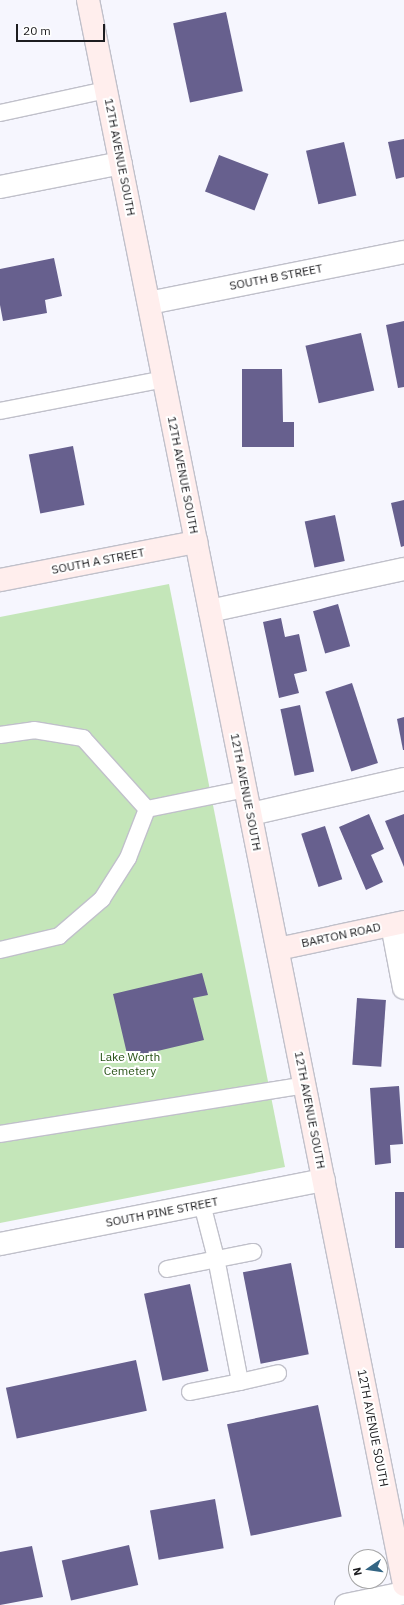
<!DOCTYPE html>
<html>
<head>
<meta charset="utf-8">
<style>
  body { margin:0 }
  #map { position:relative; width:404px; height:1605px; overflow:hidden; background:#f6f6fe; font-family:"IBM Plex Sans",sans-serif }
  div>[style] { position:absolute }
  .green>* { inset:0; background:#c4e6b9 }
  .building>* { inset:0; background:#67608e; transform-origin:0 0 }
  .roads { filter:drop-shadow(1px 0 #c0c0ca) drop-shadow(-1px 0 #c0c0ca) drop-shadow(0 1px #c0c0ca) drop-shadow(0 -1px #c0c0ca) }
  .lane>* { height:16px; margin:-8px; padding:0 8px; transform-origin:8px; border-radius:8px; background:#fff }
  .street>* { height:22px; margin:-11px; padding:0 11px; transform-origin:11px; border-radius:11px; background:#fff }
  .secondary>* { height:22px; margin:-11px; padding:0 11px; transform-origin:11px; border-radius:11px; background:#ffeeed }
  span { translate:-50% -50%; white-space:nowrap; text-align:center; line-height:1.15; -webkit-text-stroke:4px #fff; paint-order:stroke }
  .street-label { font-size:12px; color:#1d1d20 }
  .park-label { font-size:12px; color:#265115 }
  .north { position:absolute; left:348px; top:1549px; width:40px; height:40px; box-sizing:border-box; background:#fff; border:1px solid #a5a5a6; border-radius:50%; rotate:257deg; font-size:11px; font-weight:700; line-height:16px; text-align:center; color:#1d1d20 }
  .north::after { content:''; display:block; margin:auto; width:14px; height:18px; background:#336583; clip-path:polygon(50% 0,100% 100%,50% 72%,0 100%) }
  .scale { position:absolute; left:16px; top:24px; width:89px; height:18px; box-sizing:border-box; border:2px solid #1d1d20; border-top:0; padding-left:5px; font-size:12px; line-height:14px; white-space:nowrap; color:#1d1d20; -webkit-text-stroke:3px #fff; paint-order:stroke }
</style>
</head>
<body>
<div id="map">
  <div class="green">
    <div style="clip-path:polygon(169px 584px,285px 1167px,0 1223px,0 617px)"></div>
  </div>
  <div class="building">
    <div style="left:226px;top:12px;width:81px;height:54px;rotate:78deg"></div>
    <div style="clip-path:polygon(404px 139px,404px 177px,396px 179px,388px 142px)"></div>
    <div style="left:344px;top:142px;width:55px;height:39px;rotate:77deg"></div>
    <div style="left:219px;top:155px;width:53px;height:39px;rotate:21deg"></div>
    <div style="clip-path:polygon(54px 258px,62px 296px,45px 300px,47px 313px,3px 321px,0 305px,0 269px)"></div>
    <div style="clip-path:polygon(404px 321px,404px 387px,398px 388px,386px 325px)"></div>
    <div style="left:361px;top:333px;width:59px;height:57px;rotate:77deg"></div>
    <div style="clip-path:polygon(242px 369px,282px 369px,283px 422px,294px 422px,294px 447px,242px 447px)"></div>
    <div style="left:73px;top:446px;width:60px;height:45px;rotate:79deg"></div>
    <div style="clip-path:polygon(404px 500px,404px 546px,401px 547px,391px 503px)"></div>
    <div style="left:335px;top:515px;width:47px;height:31px;rotate:78deg"></div>
    <div style="left:338px;top:604px;width:44px;height:26px;rotate:74deg"></div>
    <div style="clip-path:polygon(281px 618px,285px 637px,299px 634px,307px 671px,294px 674px,299px 693px,279px 698px,263px 622px)"></div>
    <div style="left:352px;top:683px;width:84px;height:28px;rotate:72deg"></div>
    <div style="left:300px;top:705px;width:68px;height:20px;rotate:78deg"></div>
    <div style="clip-path:polygon(404px 717px,404px 750px,403px 750px,397px 719px)"></div>
    <div style="clip-path:polygon(369px 814px,384px 849px,371px 855px,383px 882px,366px 890px,339px 827px)"></div>
    <div style="clip-path:polygon(404px 814px,404px 867px,385px 821px)"></div>
    <div style="left:325px;top:826px;width:56px;height:25px;rotate:72deg"></div>
    <div style="clip-path:polygon(202px 973px,208px 995px,193px 998px,204px 1040px,128px 1058px,113px 994px)"></div>
    <div style="left:357px;top:998px;width:29px;height:67px;rotate:4deg"></div>
    <div style="clip-path:polygon(399px 1086px,403px 1144px,390px 1145px,391px 1163px,375px 1165px,370px 1088px)"></div>
    <div style="left:395px;top:1192px;width:9px;height:56px"></div>
    <div style="left:291px;top:1263px;width:93px;height:49px;rotate:79deg"></div>
    <div style="left:190px;top:1284px;width:89px;height:47px;rotate:78deg"></div>
    <div style="left:136px;top:1360px;width:52px;height:133px;rotate:78deg"></div>
    <div style="left:318px;top:1405px;width:114px;height:93px;rotate:78deg"></div>
    <div style="left:215px;top:1499px;width:50px;height:66px;rotate:80deg"></div>
    <div style="left:129px;top:1545px;width:41px;height:69px;rotate:77deg"></div>
    <div style="clip-path:polygon(32px 1546px,43px 1597px,0 1605px,0 1552px)"></div>
  </div>
  <div class="roads">
    <div class="lane">
      <div style="left:0;top:113px;width:108px;rotate:-12.2deg"></div>
      <div style="left:0;top:411px;width:167px;rotate:-11deg"></div>
      <div style="left:0;top:735px;width:34px;rotate:-8deg"></div>
      <div style="left:34px;top:730px;width:50px;rotate:9.3deg"></div>
      <div style="left:83px;top:738px;width:96px;rotate:48deg"></div>
      <div style="left:147px;top:809px;width:100px;rotate:-11.5deg"></div>
      <div style="left:0;top:950px;width:61px;rotate:-13.3deg"></div>
      <div style="left:59px;top:936px;width:57px;rotate:-40.7deg"></div>
      <div style="left:102px;top:899px;width:49px;rotate:-57.6deg"></div>
      <div style="left:128px;top:858px;width:53px;rotate:-68.8deg"></div>
      <div style="left:0;top:1134px;width:309px;rotate:-9.1deg"></div>
      <div style="left:202px;top:1204px;width:56px;rotate:75.5deg"></div>
      <div style="left:216px;top:1258px;width:126px;rotate:79deg"></div>
      <div style="left:240px;top:1382px;width:39px;rotate:-13deg"></div>
      <div style="left:167px;top:1269px;width:88px;rotate:-11.2deg"></div>
      <div style="left:190px;top:1392px;width:51px;rotate:-11.3deg"></div>
    </div>
    <div class="street">
      <div style="left:0;top:187px;width:123px;rotate:-11.2deg"></div>
      <div style="left:149px;top:303px;width:260px;rotate:-11.3deg"></div>
      <div style="left:210px;top:611px;width:198px;rotate:-12.2deg"></div>
      <div style="left:251px;top:814px;width:157px;rotate:-12.9deg"></div>
      <div style="left:392px;top:925px;width:64px;rotate:79.2deg"></div>
      <div style="left:0;top:1244px;width:330px;rotate:-11.2deg"></div>
      <div style="left:346px;top:1605px;width:59px;rotate:-11.7deg"></div>
    </div>
    <div class="secondary">
      <div style="left:88px;top:0;width:1616px;rotate:78.72deg"></div>
      <div style="left:0;top:580px;width:200px;rotate:-11deg"></div>
      <div style="left:278px;top:949px;width:129px;rotate:-12.1deg"></div>
    </div>
  </div>
  <div class="street-label">
    <span style="left:120px;top:157px;rotate:79deg">12TH AVENUE SOUTH</span>
    <span style="left:276px;top:277px;rotate:-11deg">SOUTH B STREET</span>
    <span style="left:183px;top:475px;rotate:79deg">12TH AVENUE SOUTH</span>
    <span style="left:98px;top:561px;rotate:-11deg">SOUTH A STREET</span>
    <span style="left:246px;top:792px;rotate:79deg">12TH AVENUE SOUTH</span>
    <span style="left:341px;top:935px;rotate:-12deg">BARTON ROAD</span>
    <span style="left:310px;top:1110px;rotate:79deg">12TH AVENUE SOUTH</span>
    <span style="left:162px;top:1212px;rotate:-11deg">SOUTH PINE STREET</span>
    <span style="left:373px;top:1428px;rotate:79deg">12TH AVENUE SOUTH</span>
  </div>
  <div class="park-label">
    <span style="left:130px;top:1064px">Lake Worth<br>Cemetery</span>
  </div>
  <div class="north">N</div>
  <div class="scale">20 m</div>
</div>
</body>
</html>
